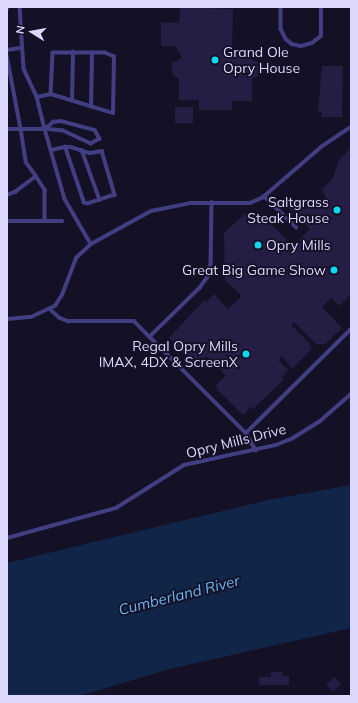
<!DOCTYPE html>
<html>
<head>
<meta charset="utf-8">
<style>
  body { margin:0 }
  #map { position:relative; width:358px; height:703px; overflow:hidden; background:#141025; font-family:Mulish,sans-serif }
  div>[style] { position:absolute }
  .water>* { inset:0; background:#112549 }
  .building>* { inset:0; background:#261d45; transform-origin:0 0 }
  .service>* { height:3.5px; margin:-1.75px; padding:0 1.75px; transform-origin:1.75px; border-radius:1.75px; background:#423e82 }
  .dots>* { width:11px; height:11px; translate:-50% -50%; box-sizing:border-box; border:2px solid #141025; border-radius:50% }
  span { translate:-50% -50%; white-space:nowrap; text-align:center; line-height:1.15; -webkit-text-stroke:3.5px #141025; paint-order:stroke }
  .poi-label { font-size:14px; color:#dcd7fd }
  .left { translate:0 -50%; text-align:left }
  .right { translate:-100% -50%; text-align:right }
  .street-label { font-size:14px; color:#dcd7fd }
  .water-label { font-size:15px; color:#6ab4f7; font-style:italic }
  .frame { position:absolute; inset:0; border:8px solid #dcd7fd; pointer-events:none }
  .north { position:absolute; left:12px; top:12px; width:40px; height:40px; -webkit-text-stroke:3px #141025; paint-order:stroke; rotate:281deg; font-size:11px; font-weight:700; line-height:16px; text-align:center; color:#dcd7fd }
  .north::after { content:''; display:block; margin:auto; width:14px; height:18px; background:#dcd7fd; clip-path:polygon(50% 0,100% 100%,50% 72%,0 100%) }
</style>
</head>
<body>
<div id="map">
  <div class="water">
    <div style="clip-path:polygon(351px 485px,351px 628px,170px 669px,79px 696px,7px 696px,7px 563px,268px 500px)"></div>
  </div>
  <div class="building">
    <div style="clip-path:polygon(180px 7px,233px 9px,232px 50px,260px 63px,260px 75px,252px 79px,252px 101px,232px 101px,232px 110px,199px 110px,199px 100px,179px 100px,179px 79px,172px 74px,172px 63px,182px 58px,176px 46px,161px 46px,161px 22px,179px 23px)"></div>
    <div style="clip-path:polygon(322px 66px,343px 66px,342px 117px,321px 117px,322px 111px,318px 111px)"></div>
    <div style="left:175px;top:107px;width:18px;height:16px"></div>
    <div style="clip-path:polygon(351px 148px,351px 294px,339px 306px,331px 298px,322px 307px,342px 328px,325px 344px,316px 344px,294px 322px,291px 325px,310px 344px,309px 346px,312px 349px,292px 369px,282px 356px,278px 360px,288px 370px,282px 377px,284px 379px,253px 409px,251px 407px,243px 415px,217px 389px,216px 385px,226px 376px,207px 356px,197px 366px,194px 364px,169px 338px,204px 300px,206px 302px,214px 294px,228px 309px,242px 296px,225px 280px,224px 233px,245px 214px,261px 214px,293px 246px,310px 229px,287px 207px,296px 199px,316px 209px,326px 199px,322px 189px,333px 178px,339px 160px)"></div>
    <div style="clip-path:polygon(271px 672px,282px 672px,282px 675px,289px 676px,289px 685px,259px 685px,259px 677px,271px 677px)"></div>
    <div style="left:334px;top:677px;width:10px;height:11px;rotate:45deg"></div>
  </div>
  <div class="service">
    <div style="left:20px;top:7px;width:62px;rotate:86.3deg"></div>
    <div style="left:24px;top:69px;width:31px;rotate:65deg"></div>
    <div style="left:37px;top:97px;width:33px;rotate:76deg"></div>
    <div style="left:281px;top:7px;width:22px;rotate:90deg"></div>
    <div style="left:281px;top:29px;width:11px;rotate:63deg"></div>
    <div style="left:286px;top:39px;width:8px;rotate:40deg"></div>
    <div style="left:292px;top:44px;width:9px;rotate:13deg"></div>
    <div style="left:301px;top:46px;width:11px;rotate:-15deg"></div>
    <div style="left:312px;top:43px;width:11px;rotate:-38deg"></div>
    <div style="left:321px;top:36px;width:29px;rotate:-90deg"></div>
    <div style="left:7px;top:9px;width:2px;rotate:-90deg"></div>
    <div style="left:7px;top:50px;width:15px;rotate:-8deg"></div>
    <div style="left:7px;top:55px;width:75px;rotate:79.3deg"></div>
    <div style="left:21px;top:129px;width:24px"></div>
    <div style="left:45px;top:129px;width:73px;rotate:74.1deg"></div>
    <div style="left:65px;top:199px;width:52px;rotate:60deg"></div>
    <div style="left:37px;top:97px;width:14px;rotate:-12deg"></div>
    <div style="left:51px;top:94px;width:65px;rotate:17deg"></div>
    <div style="left:113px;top:113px;width:56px;rotate:-89deg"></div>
    <div style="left:114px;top:57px;width:10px;rotate:-156deg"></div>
    <div style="left:105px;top:53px;width:52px;rotate:180deg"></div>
    <div style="left:53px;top:53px;width:41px;rotate:92.8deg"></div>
    <div style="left:72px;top:101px;width:49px;rotate:-88.8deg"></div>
    <div style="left:91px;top:107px;width:54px;rotate:-88.9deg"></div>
    <div style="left:61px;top:121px;width:35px;rotate:15deg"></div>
    <div style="left:95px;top:130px;width:10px;rotate:61deg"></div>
    <div style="left:100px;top:139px;width:10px;rotate:151deg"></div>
    <div style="left:91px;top:144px;width:31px;rotate:-155deg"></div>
    <div style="left:63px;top:131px;width:18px;rotate:-174deg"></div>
    <div style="left:45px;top:129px;width:11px;rotate:-41deg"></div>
    <div style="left:53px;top:122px;width:8px;rotate:-7deg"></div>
    <div style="left:7px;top:129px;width:14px"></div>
    <div style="left:21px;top:129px;width:33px;rotate:81deg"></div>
    <div style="left:26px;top:162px;width:17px;rotate:54deg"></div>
    <div style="left:51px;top:150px;width:14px;rotate:-12deg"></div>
    <div style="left:65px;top:147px;width:6px"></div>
    <div style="left:71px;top:147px;width:20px;rotate:18deg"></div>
    <div style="left:90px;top:153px;width:12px;rotate:-9deg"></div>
    <div style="left:102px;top:151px;width:46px;rotate:73.5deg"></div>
    <div style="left:115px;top:195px;width:28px;rotate:162deg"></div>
    <div style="left:88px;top:204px;width:4px;rotate:-166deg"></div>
    <div style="left:84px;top:203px;width:59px;rotate:-108.7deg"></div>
    <div style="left:82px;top:150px;width:53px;rotate:70.2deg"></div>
    <div style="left:7px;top:195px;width:9px;rotate:-21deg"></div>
    <div style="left:15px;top:192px;width:26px;rotate:-37deg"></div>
    <div style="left:36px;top:176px;width:17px;rotate:57deg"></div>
    <div style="left:45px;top:190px;width:31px;rotate:90deg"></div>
    <div style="left:264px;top:196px;width:45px;rotate:44.1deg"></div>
    <div style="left:212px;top:202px;width:62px;rotate:90.9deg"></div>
    <div style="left:211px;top:264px;width:13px;rotate:103deg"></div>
    <div style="left:208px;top:277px;width:14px;rotate:126deg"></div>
    <div style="left:200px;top:288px;width:70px;rotate:135.6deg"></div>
    <div style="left:150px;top:337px;width:136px;rotate:45deg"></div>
    <div style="left:246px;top:433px;width:20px;rotate:60deg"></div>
    <div style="left:7px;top:221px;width:55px"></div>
    <div style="left:50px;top:309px;width:13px;rotate:42deg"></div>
    <div style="left:60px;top:318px;width:9px;rotate:21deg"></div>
    <div style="left:68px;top:321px;width:66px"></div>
    <div style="left:134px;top:321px;width:23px;rotate:45deg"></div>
    <div style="left:7px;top:319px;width:24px;rotate:-5deg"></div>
    <div style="left:31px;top:317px;width:26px;rotate:-25deg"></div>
    <div style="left:55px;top:306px;width:13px;rotate:-58deg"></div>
    <div style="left:62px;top:295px;width:40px;rotate:-69deg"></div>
    <div style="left:76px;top:258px;width:21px;rotate:-43deg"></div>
    <div style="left:91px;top:244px;width:68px;rotate:-28.8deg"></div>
    <div style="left:151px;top:211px;width:41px;rotate:-11.3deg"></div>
    <div style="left:191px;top:203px;width:59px"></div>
    <div style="left:250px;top:203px;width:13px;rotate:-23deg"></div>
    <div style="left:262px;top:198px;width:78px;rotate:-40.8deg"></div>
    <div style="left:321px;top:147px;width:36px;rotate:-34deg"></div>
    <div style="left:246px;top:433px;width:148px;rotate:-44.7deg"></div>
    <div style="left:7px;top:538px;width:113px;rotate:-15.4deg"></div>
    <div style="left:116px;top:508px;width:80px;rotate:-32.3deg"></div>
    <div style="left:184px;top:465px;width:94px;rotate:-12.3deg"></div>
    <div style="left:276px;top:445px;width:18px;rotate:-22deg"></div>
    <div style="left:293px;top:438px;width:31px;rotate:-32deg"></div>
    <div style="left:319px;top:422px;width:43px;rotate:-41.2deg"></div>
  </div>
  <div class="dots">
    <div style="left:215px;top:60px;background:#0dd8f2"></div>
    <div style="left:337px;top:210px;background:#0dd8f2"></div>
    <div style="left:258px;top:245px;background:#0dd8f2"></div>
    <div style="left:334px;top:270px;background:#0dd8f2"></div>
    <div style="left:246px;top:354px;background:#0dd8f2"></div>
  </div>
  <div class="poi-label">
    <span class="left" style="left:223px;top:60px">Grand Ole<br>Opry House</span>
    <span class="right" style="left:329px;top:210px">Saltgrass<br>Steak House</span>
    <span class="left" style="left:266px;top:245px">Opry Mills</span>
    <span class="right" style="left:326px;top:270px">Great Big Game Show</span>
    <span class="right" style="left:238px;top:354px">Regal Opry Mills<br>IMAX, 4DX &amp; ScreenX</span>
  </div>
  <div class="street-label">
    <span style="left:236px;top:441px;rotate:-14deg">Opry Mills Drive</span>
  </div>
  <div class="water-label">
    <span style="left:179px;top:595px;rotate:-14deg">Cumberland River</span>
  </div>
  <div class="frame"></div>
  <div class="north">N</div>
</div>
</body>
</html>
